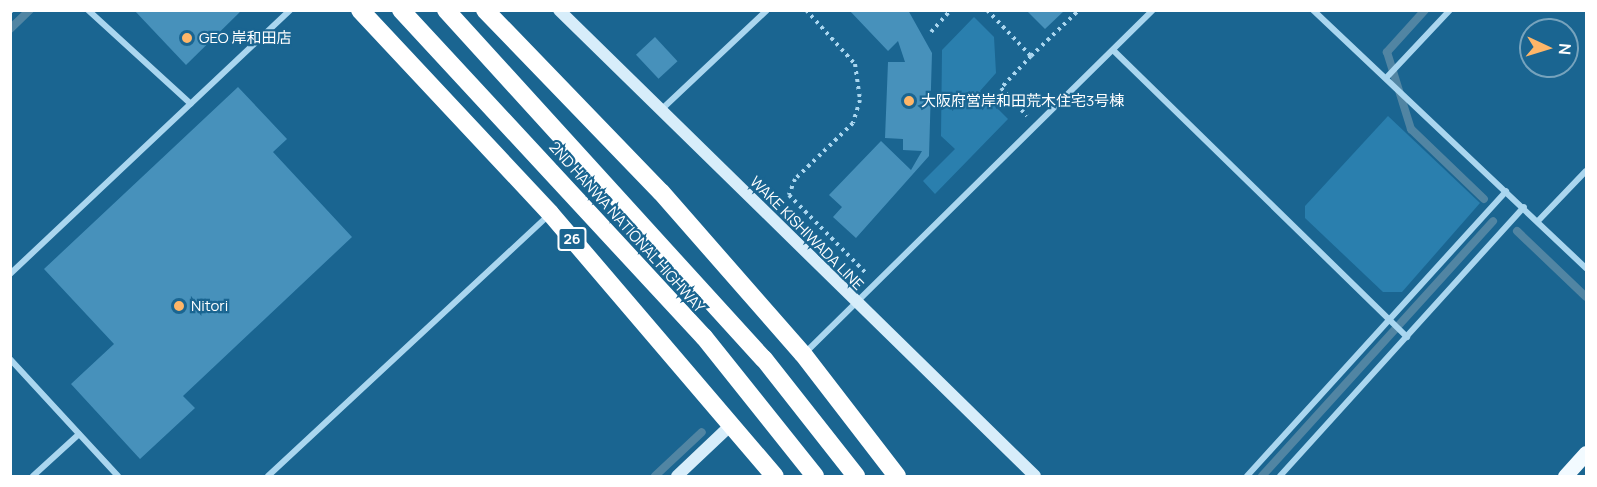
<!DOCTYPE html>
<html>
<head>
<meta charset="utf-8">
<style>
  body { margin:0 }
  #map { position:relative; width:1597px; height:487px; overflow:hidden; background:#1a6591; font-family:Manrope,"Noto Sans JP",sans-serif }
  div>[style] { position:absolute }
  .green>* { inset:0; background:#2a7fae }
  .stream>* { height:8px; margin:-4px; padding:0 4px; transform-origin:4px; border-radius:4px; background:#5185a3 }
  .building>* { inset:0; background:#4791bb; transform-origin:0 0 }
  .path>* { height:4px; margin-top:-2px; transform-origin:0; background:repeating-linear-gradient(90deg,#aad6ef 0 3px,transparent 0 7.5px) }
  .street>* { height:6px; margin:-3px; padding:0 3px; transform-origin:3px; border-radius:3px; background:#aad6ef }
  .secondary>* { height:12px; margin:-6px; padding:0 6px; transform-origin:6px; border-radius:6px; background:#d7edfa }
  .primary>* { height:15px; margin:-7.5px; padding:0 7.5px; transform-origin:7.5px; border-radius:7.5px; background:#f2faff }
  .highway>* { height:18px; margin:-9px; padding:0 9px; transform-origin:9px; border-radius:9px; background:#fff }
  .dots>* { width:16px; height:16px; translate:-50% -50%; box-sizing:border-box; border:3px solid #1a6591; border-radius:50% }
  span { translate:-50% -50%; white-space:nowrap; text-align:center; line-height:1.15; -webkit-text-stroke:4.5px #1a6591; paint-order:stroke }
  .shield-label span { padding:2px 4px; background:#1a6591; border:2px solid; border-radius:4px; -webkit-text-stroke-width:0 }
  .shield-label { font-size:14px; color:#fff; font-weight:700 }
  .poi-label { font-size:15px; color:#fff }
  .left { translate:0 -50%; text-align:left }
  .street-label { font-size:15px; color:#fff }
  .frame { position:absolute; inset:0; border:12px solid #fff; pointer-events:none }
  .north { position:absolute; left:1519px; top:18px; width:60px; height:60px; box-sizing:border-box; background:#1a6591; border:2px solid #76a3bd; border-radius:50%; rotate:94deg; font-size:16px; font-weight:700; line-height:24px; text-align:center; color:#fff }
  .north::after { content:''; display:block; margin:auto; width:21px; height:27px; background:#ffb668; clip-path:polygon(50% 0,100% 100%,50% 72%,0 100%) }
</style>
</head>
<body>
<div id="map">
  <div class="green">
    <div style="clip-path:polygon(974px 17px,994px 37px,996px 73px,980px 91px,1008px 119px,935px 194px,923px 181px,955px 149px,941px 136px,942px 50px)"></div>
    <div style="clip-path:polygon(1388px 116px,1480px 203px,1402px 292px,1383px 292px,1305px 218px,1305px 206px)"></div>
  </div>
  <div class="stream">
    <div style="left:1425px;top:10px;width:57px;rotate:132.1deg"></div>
    <div style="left:1387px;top:52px;width:81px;rotate:72.7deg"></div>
    <div style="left:1411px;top:129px;width:101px;rotate:43.8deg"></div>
    <div style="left:10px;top:29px;width:28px;rotate:-44deg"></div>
    <div style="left:1517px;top:231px;width:95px;rotate:43.7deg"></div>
    <div style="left:655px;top:476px;width:64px;rotate:-43.1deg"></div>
    <div style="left:1262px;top:476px;width:344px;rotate:-47.8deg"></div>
  </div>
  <div class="building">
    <div style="clip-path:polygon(134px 10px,242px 10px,186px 65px)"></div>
    <div style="clip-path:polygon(849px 10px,908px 10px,932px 53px,929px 156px,856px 238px,833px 217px,842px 207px,829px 195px,881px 141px,911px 170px,922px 151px,903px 150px,903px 139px,885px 138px,888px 62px,905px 62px,898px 41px,888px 51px)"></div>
    <div style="clip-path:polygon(1026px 10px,1065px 10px,1045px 29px)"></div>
    <div style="left:655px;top:37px;width:33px;height:26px;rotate:47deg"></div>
    <div style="clip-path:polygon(238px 87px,287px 139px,273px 152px,352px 237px,183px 396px,195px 408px,140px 459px,71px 384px,114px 344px,44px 269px)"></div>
  </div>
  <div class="path">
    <div style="left:806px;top:10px;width:73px;rotate:47.8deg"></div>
    <div style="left:855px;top:64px;width:36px;rotate:82deg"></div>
    <div style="left:860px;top:100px;width:24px;rotate:107deg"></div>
    <div style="left:853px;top:123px;width:81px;rotate:136deg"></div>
    <div style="left:795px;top:179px;width:17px;rotate:111deg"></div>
    <div style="left:789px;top:195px;width:110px;rotate:45.4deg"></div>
    <div style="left:987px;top:10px;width:64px;rotate:46.3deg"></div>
    <div style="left:1031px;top:56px;width:44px;rotate:133.2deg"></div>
    <div style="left:1001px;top:88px;width:38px;rotate:47deg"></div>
    <div style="left:931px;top:32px;width:30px;rotate:-48deg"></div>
    <div style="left:1031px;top:56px;width:66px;rotate:-43.8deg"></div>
  </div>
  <div class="street">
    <div style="left:88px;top:10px;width:139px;rotate:42.4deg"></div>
    <div style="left:1313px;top:10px;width:376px;rotate:43.4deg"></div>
    <div style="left:10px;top:11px;width:1px;rotate:-45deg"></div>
    <div style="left:1113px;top:50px;width:411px;rotate:44.3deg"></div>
    <div style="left:1387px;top:77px;width:92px;rotate:-46.8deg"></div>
    <div style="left:662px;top:109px;width:144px;rotate:-43.3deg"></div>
    <div style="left:1538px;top:221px;width:69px;rotate:-46.2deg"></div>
    <div style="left:10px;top:274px;width:385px;rotate:-43.3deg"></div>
    <div style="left:806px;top:352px;width:487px;rotate:-44.6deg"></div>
    <div style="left:10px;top:359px;width:159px;rotate:47.3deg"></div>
    <div style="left:33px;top:476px;width:62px;rotate:-42.4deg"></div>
    <div style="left:268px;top:476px;width:385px;rotate:-42.9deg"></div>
    <div style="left:1247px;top:476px;width:385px;rotate:-47.7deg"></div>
    <div style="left:1280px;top:476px;width:363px;rotate:-47.8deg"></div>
  </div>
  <div class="secondary">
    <div style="left:559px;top:10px;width:666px;rotate:44.39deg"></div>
    <div style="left:677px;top:476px;width:74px;rotate:-43.4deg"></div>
  </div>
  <div class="primary">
    <div style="left:1565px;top:476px;width:31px;rotate:-48deg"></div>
  </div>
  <div class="highway">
    <div style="left:360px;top:10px;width:278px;rotate:46.9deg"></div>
    <div style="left:550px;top:213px;width:346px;rotate:49.5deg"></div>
    <div style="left:401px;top:10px;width:446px;rotate:47.2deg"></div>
    <div style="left:704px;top:337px;width:178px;rotate:51.4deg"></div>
    <div style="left:446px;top:10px;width:472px;rotate:47.7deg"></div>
    <div style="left:764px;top:359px;width:149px;rotate:51.8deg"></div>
    <div style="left:485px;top:10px;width:253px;rotate:46deg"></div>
    <div style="left:661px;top:192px;width:215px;rotate:48.8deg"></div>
    <div style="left:803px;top:354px;width:154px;rotate:52.4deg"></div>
  </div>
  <div class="dots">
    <div style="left:187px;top:38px;background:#ffb668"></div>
    <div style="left:909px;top:101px;background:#ffb668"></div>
    <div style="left:179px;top:306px;background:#ffb668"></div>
  </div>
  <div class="shield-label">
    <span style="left:572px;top:239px">26</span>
  </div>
  <div class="poi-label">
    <span class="left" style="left:199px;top:38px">GEO 岸和田店</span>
    <span class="left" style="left:921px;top:101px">大阪府営岸和田荒木住宅3号棟</span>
    <span class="left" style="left:191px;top:306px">Nitori</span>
  </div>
  <div class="street-label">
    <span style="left:627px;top:227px;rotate:48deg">2ND HANWA NATIONAL HIGHWAY</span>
    <span style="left:807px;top:233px;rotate:45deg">WAKE KISHIWADA LINE</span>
  </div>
  <div class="frame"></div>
  <div class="north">N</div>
</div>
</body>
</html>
